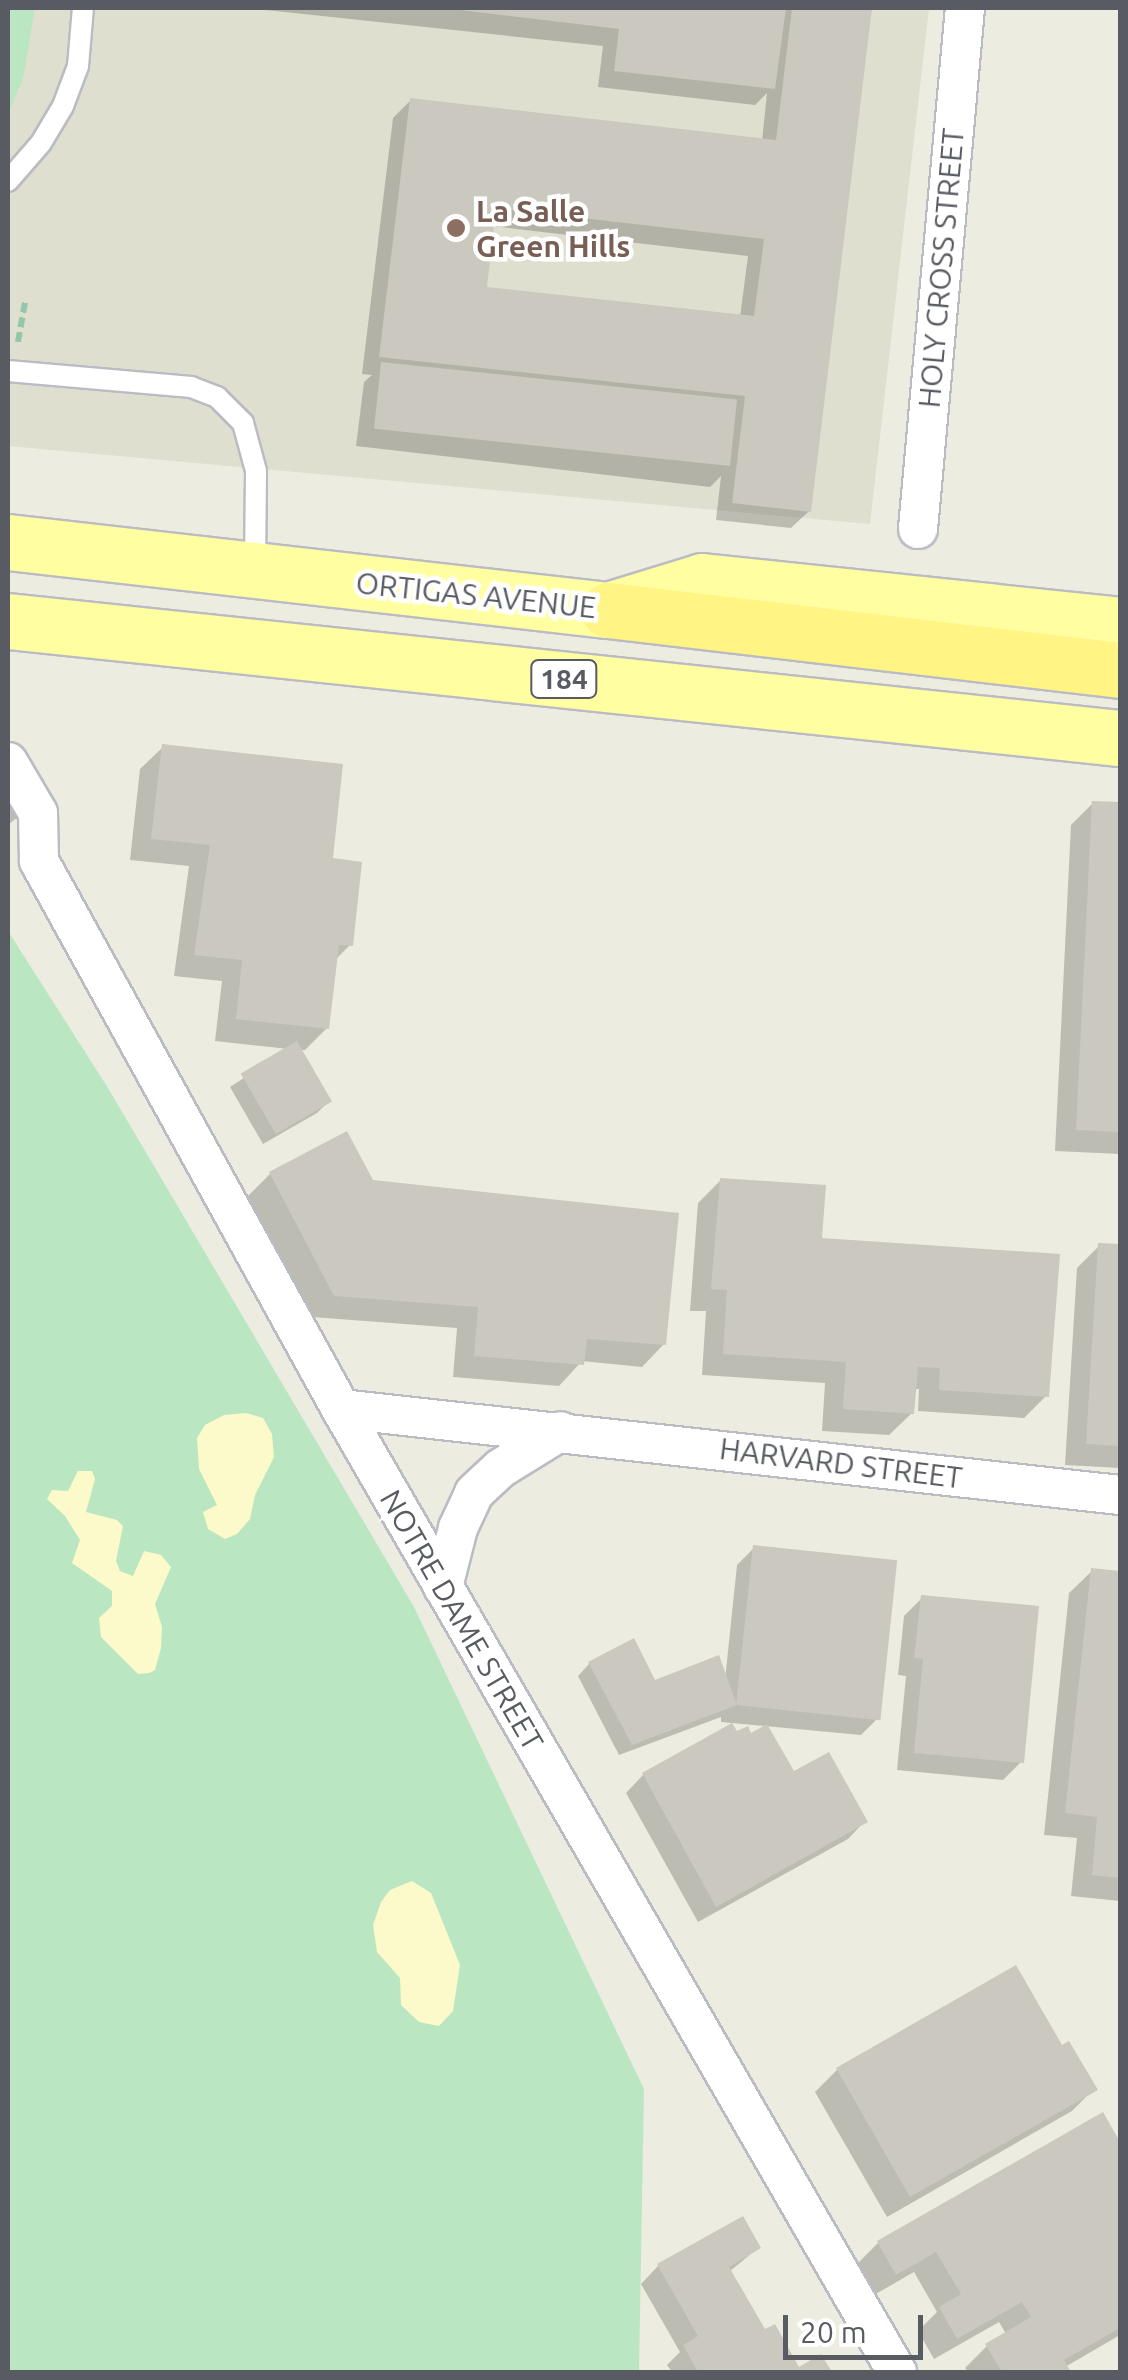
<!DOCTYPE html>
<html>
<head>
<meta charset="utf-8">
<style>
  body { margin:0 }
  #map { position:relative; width:1128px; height:2380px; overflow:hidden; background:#edece0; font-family:Ubuntu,sans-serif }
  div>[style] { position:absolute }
  .education>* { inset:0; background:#dfdfd0 }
  .green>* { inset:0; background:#bae7c1 }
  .sand>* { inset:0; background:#fcf9cb }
  .shadow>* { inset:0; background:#0003 }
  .building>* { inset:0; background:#cac8bf; transform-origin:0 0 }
  .path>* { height:6px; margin-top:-3px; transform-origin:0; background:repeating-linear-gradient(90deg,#93c7aa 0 10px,transparent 0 15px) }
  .roads { filter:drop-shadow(2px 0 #bbbcc3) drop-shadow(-2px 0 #bbbcc3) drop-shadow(0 2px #bbbcc3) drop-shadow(0 -2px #bbbcc3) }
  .lane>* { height:20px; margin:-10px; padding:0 10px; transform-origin:10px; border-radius:10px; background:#fff }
  .street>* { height:38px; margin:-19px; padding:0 19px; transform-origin:19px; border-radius:19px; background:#fff }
  .primary>* { height:55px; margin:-27.5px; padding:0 27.5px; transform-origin:27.5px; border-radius:27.5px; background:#ffffa2 }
  .highway>* { height:55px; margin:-27.5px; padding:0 27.5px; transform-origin:27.5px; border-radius:27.5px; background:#fff484 }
  .dots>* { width:28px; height:28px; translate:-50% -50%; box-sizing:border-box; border:5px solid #fff; border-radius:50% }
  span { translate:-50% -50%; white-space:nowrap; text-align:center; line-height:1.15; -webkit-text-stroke:9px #fff; paint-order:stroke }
  .shield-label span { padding:2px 8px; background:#fff; border:2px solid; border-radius:8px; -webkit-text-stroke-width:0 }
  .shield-label { font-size:28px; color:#595b62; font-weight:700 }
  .education-label { font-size:30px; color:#785e54; font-weight:700 }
  .left { translate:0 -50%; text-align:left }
  .street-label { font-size:30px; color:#595b62 }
  .frame { position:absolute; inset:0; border:10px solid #595b62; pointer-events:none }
  .scale { position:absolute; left:783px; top:2315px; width:140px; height:45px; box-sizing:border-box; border:5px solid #595b62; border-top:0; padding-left:12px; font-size:30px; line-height:35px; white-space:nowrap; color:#595b62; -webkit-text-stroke:8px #fff; paint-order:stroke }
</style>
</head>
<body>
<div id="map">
  <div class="education">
    <div style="clip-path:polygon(8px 8px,929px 8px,870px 524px,8px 446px)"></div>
  </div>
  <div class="green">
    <div style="clip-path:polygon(8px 8px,35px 8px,23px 79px,8px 114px)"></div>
    <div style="clip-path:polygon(8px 931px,108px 1088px,414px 1607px,644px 2089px,639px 2372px,8px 2372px)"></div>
  </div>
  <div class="sand">
    <div style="clip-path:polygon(246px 1413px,263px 1418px,272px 1434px,274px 1457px,255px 1495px,250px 1519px,237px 1534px,225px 1539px,208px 1529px,203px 1512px,217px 1505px,199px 1469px,197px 1438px,205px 1425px,224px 1415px)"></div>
    <div style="clip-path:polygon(78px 1471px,92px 1471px,95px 1479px,86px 1512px,117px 1520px,123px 1526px,116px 1561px,120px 1571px,133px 1576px,144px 1551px,161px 1555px,171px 1567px,155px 1604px,162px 1627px,161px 1648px,155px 1670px,149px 1673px,138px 1674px,101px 1637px,99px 1618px,112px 1606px,112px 1591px,72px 1563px,80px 1540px,65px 1516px,47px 1499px,52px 1490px,68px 1491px)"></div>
    <div style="clip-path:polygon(412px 1881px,431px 1893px,460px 1965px,453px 2011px,439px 2026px,419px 2022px,401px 2005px,400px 1978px,377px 1952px,373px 1925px,381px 1902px,390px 1890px)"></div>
  </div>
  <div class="shadow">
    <div style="clip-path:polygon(evenodd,246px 8px,869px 8px,809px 511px,791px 528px,716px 520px,721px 476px,710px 487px,356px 446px,364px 382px,372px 375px,362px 374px,393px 118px,411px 100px,762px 141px,767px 93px,755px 105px,598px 87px,603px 46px,246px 8px,492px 226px,748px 256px,740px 317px,485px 289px,492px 226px)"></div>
    <div style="clip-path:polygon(163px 747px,330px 860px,350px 945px,334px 961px,327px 1028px,305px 1050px,300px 1050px,329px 1101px,317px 1113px,263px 1144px,230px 1087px,288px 1049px,215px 1041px,222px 981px,174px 976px,189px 866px,130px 860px,140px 769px)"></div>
    <div style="clip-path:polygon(8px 788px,23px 813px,8px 825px)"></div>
    <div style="clip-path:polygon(1093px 803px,1120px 804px,1120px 1154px,1055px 1151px,1071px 825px)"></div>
    <div style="clip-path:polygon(270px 1174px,372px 1183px,664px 1344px,642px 1367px,582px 1361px,559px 1386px,453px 1377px,457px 1328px,312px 1317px,248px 1196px)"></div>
    <div style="clip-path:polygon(721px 1180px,820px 1240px,1046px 1396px,1024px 1418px,918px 1411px,919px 1389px,913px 1389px,912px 1413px,889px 1435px,822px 1431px,825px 1383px,702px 1375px,706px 1311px,690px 1311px,698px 1203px)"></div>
    <div style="clip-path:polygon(1099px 1246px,1120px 1247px,1120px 1468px,1065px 1465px,1077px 1268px)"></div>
    <div style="clip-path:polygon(754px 1548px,878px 1718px,861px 1735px,721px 1722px,721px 1717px,619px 1755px,578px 1676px,589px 1664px,654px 1683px,725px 1680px,737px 1565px)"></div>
    <div style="clip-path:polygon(1092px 1571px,1120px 1573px,1120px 1901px,1071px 1896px,1077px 1838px,1044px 1835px,1069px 1593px)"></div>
    <div style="clip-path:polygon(922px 1598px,1021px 1762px,1003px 1780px,897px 1770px,906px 1676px,898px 1675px,904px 1616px)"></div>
    <div style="clip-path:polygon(731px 1726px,736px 1735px,750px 1736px,793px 1774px,865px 1821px,848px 1839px,698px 1922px,626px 1793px,643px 1775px)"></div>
    <div style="clip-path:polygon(1015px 1969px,1061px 2048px,1094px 2089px,1072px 2111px,887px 2217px,815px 2092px,837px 2070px)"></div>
    <div style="clip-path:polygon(1102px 2115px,1120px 2148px,1120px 2335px,1065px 2367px,1068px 2372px,968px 2372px,965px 2368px,987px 2346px,1006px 2334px,999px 2322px,934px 2359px,918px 2331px,937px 2312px,914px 2272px,874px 2295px,856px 2265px,878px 2243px)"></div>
    <div style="clip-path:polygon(758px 2248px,729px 2272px,764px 2333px,798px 2370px,820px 2357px,829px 2372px,672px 2372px,667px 2365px,680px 2352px,641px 2284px,658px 2266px)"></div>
  </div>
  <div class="building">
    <div style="clip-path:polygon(444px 8px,786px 8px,775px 89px,614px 71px,619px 29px)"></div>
    <div style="clip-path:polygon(evenodd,792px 8px,872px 8px,811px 512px,732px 503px,745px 396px,379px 357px,410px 98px,776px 140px,792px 8px,496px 208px,764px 239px,754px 316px,487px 287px,496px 208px)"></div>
    <div style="left:381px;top:362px;width:358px;height:67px;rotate:6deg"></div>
    <div style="clip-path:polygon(162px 744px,343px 764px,333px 858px,362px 862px,353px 946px,339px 945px,329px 1029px,236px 1019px,242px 960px,194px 955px,210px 845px,151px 839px)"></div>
    <div style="clip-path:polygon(1092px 801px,1120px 802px,1120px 1132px,1076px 1130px)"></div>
    <div style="left:297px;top:1041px;width:70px;height:65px;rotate:60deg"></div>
    <div style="clip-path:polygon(347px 1131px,373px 1180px,679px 1213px,666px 1345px,587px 1339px,584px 1365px,474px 1356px,478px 1307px,334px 1296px,269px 1172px)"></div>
    <div style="clip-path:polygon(720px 1178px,826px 1185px,822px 1238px,1060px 1254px,1049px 1397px,939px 1390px,940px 1368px,918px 1367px,914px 1414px,843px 1409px,846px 1362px,723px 1354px,727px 1290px,711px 1289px)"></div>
    <div style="clip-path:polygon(1098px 1243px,1120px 1244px,1120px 1446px,1086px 1444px)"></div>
    <div style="left:753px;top:1545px;width:145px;height:161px;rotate:6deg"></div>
    <div style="clip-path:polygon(1091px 1568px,1120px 1571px,1120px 1878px,1092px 1875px,1097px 1817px,1065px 1813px)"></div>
    <div style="clip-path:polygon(921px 1595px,1039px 1606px,1024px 1763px,914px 1753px,923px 1659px,914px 1658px)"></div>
    <div style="clip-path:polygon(634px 1638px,655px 1680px,719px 1655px,737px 1705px,632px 1745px,588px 1662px)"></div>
    <div style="clip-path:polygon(732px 1723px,737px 1731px,748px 1726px,751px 1733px,767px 1724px,794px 1771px,829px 1752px,868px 1822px,716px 1907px,642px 1773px)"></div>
    <div style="clip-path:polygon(1016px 1965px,1062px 2045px,1069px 2041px,1098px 2090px,910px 2197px,836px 2068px)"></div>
    <div style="clip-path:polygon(1103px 2112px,1120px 2142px,1120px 2328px,1064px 2360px,1071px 2372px,1002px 2372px,985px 2344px,1031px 2317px,1022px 2302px,957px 2339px,939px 2307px,961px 2294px,936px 2252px,896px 2275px,877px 2241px)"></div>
    <div style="clip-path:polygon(743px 2216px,761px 2248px,729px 2267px,765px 2329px,775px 2324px,799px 2367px,821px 2354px,832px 2372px,698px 2372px,683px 2345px,698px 2336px,657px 2264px)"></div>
  </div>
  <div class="path">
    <div style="left:18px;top:342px;width:40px;rotate:-80deg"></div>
  </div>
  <div class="roads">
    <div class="lane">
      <div style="left:8px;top:181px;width:50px;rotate:-49deg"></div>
      <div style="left:41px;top:143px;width:43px;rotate:-59.3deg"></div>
      <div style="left:63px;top:106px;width:43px;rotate:-69.4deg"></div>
      <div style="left:78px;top:66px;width:58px;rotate:-85.1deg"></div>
      <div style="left:8px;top:371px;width:184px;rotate:5deg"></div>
      <div style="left:191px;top:387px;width:28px;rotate:21deg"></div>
      <div style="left:217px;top:397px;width:37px;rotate:45deg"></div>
      <div style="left:243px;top:423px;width:50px;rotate:74.8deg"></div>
      <div style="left:256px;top:471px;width:94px;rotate:90.6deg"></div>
    </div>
    <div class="street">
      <div style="left:918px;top:529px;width:523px;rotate:-84.85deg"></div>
      <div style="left:8px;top:762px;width:59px;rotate:59.5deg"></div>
      <div style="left:38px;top:813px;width:48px;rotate:88.8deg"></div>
      <div style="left:39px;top:861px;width:626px;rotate:61.14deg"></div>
      <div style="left:341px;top:1409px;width:1112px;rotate:60deg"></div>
      <div style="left:341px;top:1409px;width:784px;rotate:6.3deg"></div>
      <div style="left:443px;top:1587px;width:61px;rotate:-75.7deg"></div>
      <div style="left:458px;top:1528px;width:38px;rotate:-65deg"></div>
      <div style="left:474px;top:1493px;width:37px;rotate:-43deg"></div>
      <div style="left:501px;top:1468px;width:70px;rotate:-31.7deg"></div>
    </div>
    <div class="primary">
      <div style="left:8px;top:542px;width:604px;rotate:6.47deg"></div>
      <div style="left:608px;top:610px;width:98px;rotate:-17.1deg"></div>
      <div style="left:702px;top:581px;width:420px;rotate:6deg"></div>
      <div style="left:8px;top:621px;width:1118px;rotate:6.01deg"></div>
    </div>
    <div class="highway">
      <div style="left:608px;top:610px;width:516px;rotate:6.68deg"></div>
    </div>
  </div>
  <div class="dots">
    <div style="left:456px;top:228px;background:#8d6e63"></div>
  </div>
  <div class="shield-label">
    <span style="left:564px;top:679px">184</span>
  </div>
  <div class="education-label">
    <span class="left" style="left:476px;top:228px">La Salle<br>Green Hills</span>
  </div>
  <div class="street-label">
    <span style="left:941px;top:268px;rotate:-85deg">HOLY CROSS STREET</span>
    <span style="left:476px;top:595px;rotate:6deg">ORTIGAS AVENUE</span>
    <span style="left:841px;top:1463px;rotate:7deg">HARVARD STREET</span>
    <span style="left:462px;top:1620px;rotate:60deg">NOTRE DAME STREET</span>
  </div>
  <div class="frame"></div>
  <div class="scale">20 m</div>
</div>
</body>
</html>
